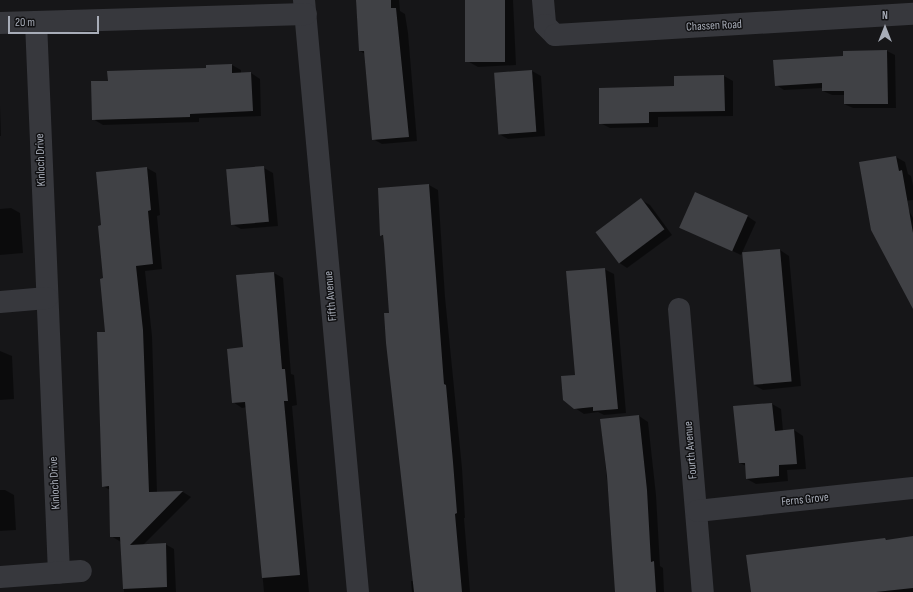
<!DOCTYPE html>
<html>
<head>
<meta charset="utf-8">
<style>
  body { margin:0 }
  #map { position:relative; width:913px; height:592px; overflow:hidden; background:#161618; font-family:"Sofia Sans Condensed",sans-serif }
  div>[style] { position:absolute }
  .shadow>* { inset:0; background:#0007 }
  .building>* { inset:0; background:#404145; transform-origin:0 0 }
  .minor>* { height:22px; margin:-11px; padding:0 11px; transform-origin:11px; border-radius:11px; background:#37383d }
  span { translate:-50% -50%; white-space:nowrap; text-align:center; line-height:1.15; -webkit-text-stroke:3px #111113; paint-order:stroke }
  .street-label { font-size:12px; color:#a8adb8 }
  .north { position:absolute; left:865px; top:8px; width:40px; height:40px; -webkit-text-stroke:3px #111113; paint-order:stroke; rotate:0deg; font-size:11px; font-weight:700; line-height:16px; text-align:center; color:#a8adb8 }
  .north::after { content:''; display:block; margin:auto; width:14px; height:18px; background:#a8adb8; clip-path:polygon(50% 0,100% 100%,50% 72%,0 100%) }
  .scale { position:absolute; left:8px; top:16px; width:91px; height:18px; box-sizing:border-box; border:2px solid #a8adb8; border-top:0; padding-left:5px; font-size:12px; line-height:14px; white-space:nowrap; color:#a8adb8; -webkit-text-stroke:3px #111113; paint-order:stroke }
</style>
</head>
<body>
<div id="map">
  <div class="shadow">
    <div style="clip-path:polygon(356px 0,399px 0,400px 11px,405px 14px,408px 33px,417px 141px,382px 144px,373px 139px,365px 54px,360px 51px)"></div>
    <div style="clip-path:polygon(466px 0,513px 0,516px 65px,478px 67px,469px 62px)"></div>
    <div style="clip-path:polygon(887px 51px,895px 55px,896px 108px,853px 108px,844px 104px,844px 95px,832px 95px,823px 91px,823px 88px,784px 90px,776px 85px,844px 57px,844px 52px)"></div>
    <div style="clip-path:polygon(232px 65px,241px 70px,241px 74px,251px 73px,260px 79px,261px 116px,199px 118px,199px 122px,103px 125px,93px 119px,109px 82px)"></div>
    <div style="clip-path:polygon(532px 71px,541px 76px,545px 136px,508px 139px,499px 134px)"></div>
    <div style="clip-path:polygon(724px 76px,733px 81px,733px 116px,658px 117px,658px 127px,610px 128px,600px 123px,675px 87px)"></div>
    <div style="clip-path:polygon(0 106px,1px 136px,0 136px)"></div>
    <div style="clip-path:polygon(896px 157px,905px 162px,908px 174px,911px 176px,913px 186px,913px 200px,904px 201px,913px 218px,913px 307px,861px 163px)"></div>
    <div style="clip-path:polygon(147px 168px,156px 173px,160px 215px,157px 216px,162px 269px,145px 271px,152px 336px,157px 492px,183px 492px,191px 497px,143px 545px,165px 544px,174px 549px,176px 592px,124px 592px,121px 542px,111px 536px,110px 490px,103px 486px,106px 333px,102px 226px)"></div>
    <div style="clip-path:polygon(264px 168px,273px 173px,278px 226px,241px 229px,232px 224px)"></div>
    <div style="clip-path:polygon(429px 185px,438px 190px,445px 297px,462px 468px,465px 518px,464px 518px,470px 592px,412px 592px,411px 581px,414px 581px,384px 237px,381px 235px,379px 189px)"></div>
    <div style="clip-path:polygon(641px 200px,650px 205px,672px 235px,627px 268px,618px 262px)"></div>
    <div style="clip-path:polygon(11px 208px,20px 213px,23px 253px,0 255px,0 209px)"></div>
    <div style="clip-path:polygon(747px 216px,756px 222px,741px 255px,681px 227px)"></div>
    <div style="clip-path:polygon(780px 250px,789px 256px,801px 386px,763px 390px,754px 385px)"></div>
    <div style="clip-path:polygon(604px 269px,614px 274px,626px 413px,604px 415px,598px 412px,584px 414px,575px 408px,576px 376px)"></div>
    <div style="clip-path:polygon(274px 273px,283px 278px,291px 374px,294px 375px,297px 405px,292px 406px,309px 592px,264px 592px,247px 407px,242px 408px,233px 402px,244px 348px)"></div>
    <div style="clip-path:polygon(0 351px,12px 356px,14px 399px,0 400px)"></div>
    <div style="clip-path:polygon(772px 404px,781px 409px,783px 431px,794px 430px,803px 436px,806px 469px,787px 470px,788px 481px,756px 484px,747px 479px,746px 466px,740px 463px)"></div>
    <div style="clip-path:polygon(639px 416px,648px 422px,656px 495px,660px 566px,663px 568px,664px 592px,618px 592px,601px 420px)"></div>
    <div style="clip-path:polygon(0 490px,5px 490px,14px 495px,16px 530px,0 531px)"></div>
    <div style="clip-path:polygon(913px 538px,913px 592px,752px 592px,885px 539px,887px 540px)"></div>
  </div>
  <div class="building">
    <div style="clip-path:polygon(356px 0,391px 0,391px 8px,396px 8px,409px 137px,372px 140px,364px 51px,359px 51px)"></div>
    <div style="left:465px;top:0;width:40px;height:62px"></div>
    <div style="clip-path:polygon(887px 50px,888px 104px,844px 104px,844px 91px,822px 91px,822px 83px,775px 86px,773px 60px,843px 56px,843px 51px)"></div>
    <div style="clip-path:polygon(232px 64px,232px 73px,251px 72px,253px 111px,190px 114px,190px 117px,92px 120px,91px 81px,108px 81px,107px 71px,206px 68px,206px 65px)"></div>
    <div style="left:532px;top:70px;width:62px;height:38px;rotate:86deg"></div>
    <div style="clip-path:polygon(724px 75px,725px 111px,649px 112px,649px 123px,599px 124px,599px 88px,674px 86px,674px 76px)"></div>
    <div style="clip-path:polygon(896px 156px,899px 171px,902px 170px,913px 233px,913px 309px,871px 230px,859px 162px)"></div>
    <div style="left:264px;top:166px;width:56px;height:38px;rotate:85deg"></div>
    <div style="clip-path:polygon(147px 167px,151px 210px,148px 211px,153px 264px,136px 266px,143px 330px,149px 492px,183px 491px,130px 545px,166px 543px,167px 587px,123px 589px,120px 537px,110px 537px,109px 486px,102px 487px,97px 332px,105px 332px,100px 279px,103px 278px,98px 226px,101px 225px,96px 172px)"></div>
    <div style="clip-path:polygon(429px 184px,444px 384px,446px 385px,453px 462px,457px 513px,455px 514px,462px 592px,414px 592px,386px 343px,384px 313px,389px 313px,384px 244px,383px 235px,380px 236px,378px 188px)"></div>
    <div style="left:695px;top:192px;width:58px;height:39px;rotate:24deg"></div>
    <div style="left:641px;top:198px;width:39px;height:57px;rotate:53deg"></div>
    <div style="left:780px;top:249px;width:133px;height:38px;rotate:85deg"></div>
    <div style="clip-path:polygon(605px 268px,618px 409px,593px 411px,593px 407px,574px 409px,563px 400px,561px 376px,575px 375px,566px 271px)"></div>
    <div style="clip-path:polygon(274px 272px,282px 369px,285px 369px,288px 401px,284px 401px,300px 575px,262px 578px,245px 402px,232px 403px,227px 349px,243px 347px,236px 275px)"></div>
    <div style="clip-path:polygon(772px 403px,775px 431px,794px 429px,797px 464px,779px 465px,779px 476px,746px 479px,745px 463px,739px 463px,733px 406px)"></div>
    <div style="clip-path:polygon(639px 415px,647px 490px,651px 562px,654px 561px,656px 592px,615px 592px,607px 476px,600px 419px)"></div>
    <div style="clip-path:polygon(913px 536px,913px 588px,876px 592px,751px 592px,746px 555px,885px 538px,886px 540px)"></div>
  </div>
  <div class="minor">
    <div style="left:304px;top:0;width:594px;rotate:84.79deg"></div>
    <div style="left:543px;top:0;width:25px;rotate:85deg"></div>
    <div style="left:545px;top:25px;width:14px;rotate:45deg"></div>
    <div style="left:555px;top:35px;width:359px;rotate:-3.4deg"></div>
    <div style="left:36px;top:22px;width:551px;rotate:87.61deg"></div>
    <div style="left:0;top:23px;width:306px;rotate:-1.7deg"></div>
    <div style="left:0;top:302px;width:47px;rotate:-4.9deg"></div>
    <div style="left:679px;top:309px;width:284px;rotate:85.2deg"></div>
    <div style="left:697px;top:511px;width:217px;rotate:-6.1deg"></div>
    <div style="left:0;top:577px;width:81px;rotate:-4.2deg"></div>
  </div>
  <div class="street-label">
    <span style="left:714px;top:26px;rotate:-3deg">Chassen Road</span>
    <span style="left:41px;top:160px;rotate:-92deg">Kinloch Drive</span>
    <span style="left:331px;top:296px;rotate:-95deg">Fifth Avenue</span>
    <span style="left:691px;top:450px;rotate:-95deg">Fourth Avenue</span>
    <span style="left:55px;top:483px;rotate:-93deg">Kinloch Drive</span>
    <span style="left:805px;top:500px;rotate:-6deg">Ferns Grove</span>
  </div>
  <div class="north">N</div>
  <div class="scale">20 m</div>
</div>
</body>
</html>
